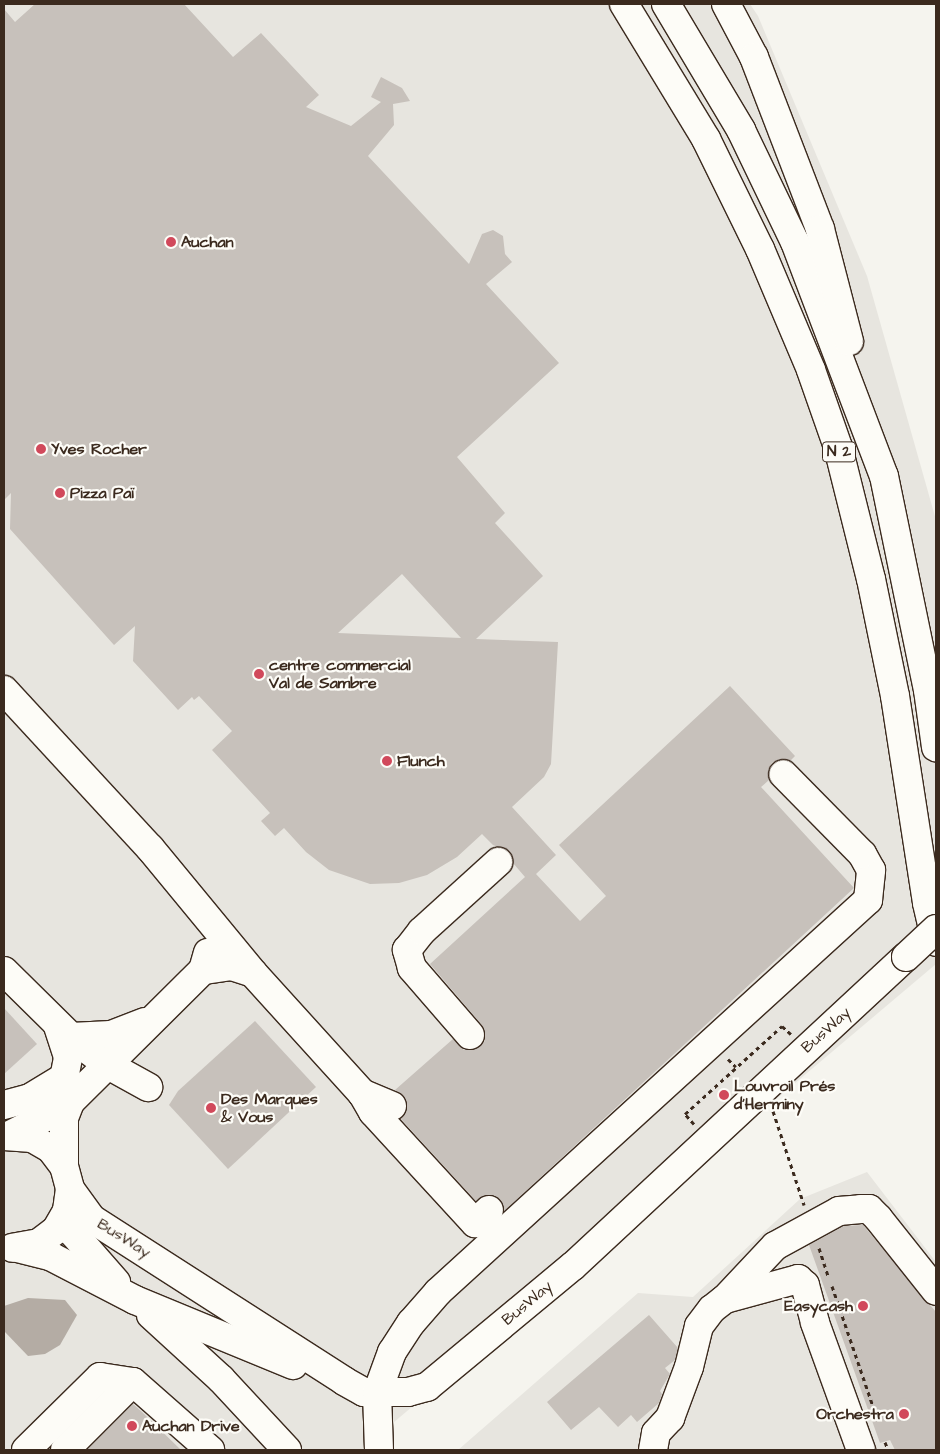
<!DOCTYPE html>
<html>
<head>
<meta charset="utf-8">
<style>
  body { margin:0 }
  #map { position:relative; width:940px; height:1454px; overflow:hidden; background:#f5f4ee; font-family:"Architects Daughter",sans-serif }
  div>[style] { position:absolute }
  .built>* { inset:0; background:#e7e5df }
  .water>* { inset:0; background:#b4aca4 }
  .building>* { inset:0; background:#c7c1bb }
  .path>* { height:3px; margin-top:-1.5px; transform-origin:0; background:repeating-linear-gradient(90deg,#3b2a1e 0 4px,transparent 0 8px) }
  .roads { filter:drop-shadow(1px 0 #3b2a1e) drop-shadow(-1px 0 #3b2a1e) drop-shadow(0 1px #3b2a1e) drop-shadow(0 -1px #3b2a1e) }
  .minor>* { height:28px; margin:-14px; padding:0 14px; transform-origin:14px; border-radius:14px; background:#fdfcf7 }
  .highway>* { height:28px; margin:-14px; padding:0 14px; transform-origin:14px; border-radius:14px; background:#fdfcf7 }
  .bridges { filter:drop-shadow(1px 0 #3b2a1e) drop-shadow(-1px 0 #3b2a1e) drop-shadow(0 1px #3b2a1e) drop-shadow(0 -1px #3b2a1e) }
  .minor-bridge>* { height:28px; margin:-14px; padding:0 14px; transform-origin:14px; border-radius:14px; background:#fdfcf7 }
  .dots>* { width:14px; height:14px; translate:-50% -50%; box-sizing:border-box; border:2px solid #fdfcf7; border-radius:50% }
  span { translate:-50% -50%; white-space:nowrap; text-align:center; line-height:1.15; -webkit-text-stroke:4.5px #fdfcf7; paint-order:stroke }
  .shield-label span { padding:1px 4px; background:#fdfcf7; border:1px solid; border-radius:4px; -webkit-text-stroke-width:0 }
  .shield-label { font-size:15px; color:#3b2a1e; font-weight:700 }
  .poi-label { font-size:16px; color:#3b2a1e; font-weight:700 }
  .left { translate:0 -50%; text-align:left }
  .right { translate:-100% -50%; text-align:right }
  .street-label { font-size:16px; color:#3b2a1e }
  .frame { position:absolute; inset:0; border:5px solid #3b2a1e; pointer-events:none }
</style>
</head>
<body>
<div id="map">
  <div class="built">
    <div style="clip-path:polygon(4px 4px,750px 4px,758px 16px,867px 276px,936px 520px,936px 964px,361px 1450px,4px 1450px)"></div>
    <div style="clip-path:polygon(867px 1172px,936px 1262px,936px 1450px,458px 1450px,638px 1293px,693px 1297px,800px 1199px)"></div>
  </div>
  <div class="water">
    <div style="clip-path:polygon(28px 1298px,65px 1300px,77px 1315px,60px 1345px,45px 1354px,28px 1356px,4px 1331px,4px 1306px)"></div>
  </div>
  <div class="building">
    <div style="clip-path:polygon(evenodd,35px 4px,184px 4px,233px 57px,261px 33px,319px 95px,306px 107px,351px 126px,381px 102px,371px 97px,381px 77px,402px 88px,410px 101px,393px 104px,394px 125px,368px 156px,469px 264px,482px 234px,493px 230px,503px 236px,505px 254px,512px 262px,486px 284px,559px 363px,457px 457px,505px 513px,495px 523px,543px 576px,476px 639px,558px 642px,551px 764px,544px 777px,512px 807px,556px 855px,536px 874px,580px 921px,606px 896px,559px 845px,730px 686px,795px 756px,790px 761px,780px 759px,772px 763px,768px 770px,769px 780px,761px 787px,854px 888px,504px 1211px,501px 1200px,494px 1195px,485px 1195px,476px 1201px,401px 1119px,407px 1104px,404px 1096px,395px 1090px,453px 1039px,464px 1050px,472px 1050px,485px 1041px,482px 1025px,430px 964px,525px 877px,513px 863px,510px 852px,493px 845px,482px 834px,457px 857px,427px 875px,399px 883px,370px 884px,329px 870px,306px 852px,284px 828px,275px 836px,261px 821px,270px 813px,212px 750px,232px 731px,199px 696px,194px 700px,192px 697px,178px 710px,133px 661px,135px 626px,114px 645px,10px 529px,11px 493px,4px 500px,4px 9px,15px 22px,35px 4px,402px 574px,461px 638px,338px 633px,402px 574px)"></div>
    <div style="clip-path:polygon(4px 1008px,37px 1044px,4px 1074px)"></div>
    <div style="clip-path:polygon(255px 1021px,316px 1087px,228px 1169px,169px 1105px,178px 1091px)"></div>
    <div style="clip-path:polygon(863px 1225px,936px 1312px,936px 1450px,895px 1450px,890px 1440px,880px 1443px,809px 1245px,844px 1226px)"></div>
    <div style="clip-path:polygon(649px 1315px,678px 1348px,675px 1360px,665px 1368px,670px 1374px,660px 1391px,662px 1394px,659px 1403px,637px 1422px,631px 1415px,618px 1427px,599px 1407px,571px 1430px,547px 1402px)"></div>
    <div style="clip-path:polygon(133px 1404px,142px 1412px,181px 1450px,87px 1450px)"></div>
  </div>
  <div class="path">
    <div style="left:728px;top:1059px;width:11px;rotate:45deg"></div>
    <div style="left:773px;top:1111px;width:99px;rotate:71.7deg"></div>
    <div style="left:694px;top:1124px;width:13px;rotate:-132deg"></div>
    <div style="left:685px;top:1114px;width:131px;rotate:-42.2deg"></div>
    <div style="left:782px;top:1026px;width:12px;rotate:42deg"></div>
    <div style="left:819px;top:1248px;width:29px;rotate:72deg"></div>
    <div style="left:832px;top:1286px;width:139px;rotate:71.2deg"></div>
    <div style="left:885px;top:1442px;width:9px;rotate:69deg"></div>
  </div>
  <div class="roads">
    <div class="minor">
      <div style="left:4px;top:690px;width:215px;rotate:47.3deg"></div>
      <div style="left:150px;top:848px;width:162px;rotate:50.5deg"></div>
      <div style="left:253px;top:973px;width:22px;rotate:-162deg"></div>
      <div style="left:232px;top:966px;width:29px;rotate:172deg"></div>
      <div style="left:4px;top:971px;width:94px;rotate:44.6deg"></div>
      <div style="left:71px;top:1037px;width:46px;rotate:37.1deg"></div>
      <div style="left:108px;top:1065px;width:46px;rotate:28.8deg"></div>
      <div style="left:253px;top:973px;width:162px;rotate:47.8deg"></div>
      <div style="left:470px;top:1035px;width:89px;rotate:-130.9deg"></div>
      <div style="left:412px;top:968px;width:19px;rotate:-106deg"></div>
      <div style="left:407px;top:950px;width:24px;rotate:-52deg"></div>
      <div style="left:422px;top:931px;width:103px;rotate:-42.2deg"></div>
      <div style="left:71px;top:1037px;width:40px;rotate:-2.9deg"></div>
      <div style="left:111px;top:1035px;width:36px;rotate:-21deg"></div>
      <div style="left:4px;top:1105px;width:27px;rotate:-15deg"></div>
      <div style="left:30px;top:1098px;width:42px;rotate:-31.4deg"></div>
      <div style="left:392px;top:1106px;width:33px;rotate:-157deg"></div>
      <div style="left:362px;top:1093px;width:22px;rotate:60deg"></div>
      <div style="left:373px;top:1112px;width:151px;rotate:47.4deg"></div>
      <div style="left:475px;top:1223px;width:19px;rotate:-43deg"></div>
      <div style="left:10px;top:1135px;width:38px;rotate:-27deg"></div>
      <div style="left:44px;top:1118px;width:29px;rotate:-55deg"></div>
      <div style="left:61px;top:1094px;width:38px;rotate:-79deg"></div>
      <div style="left:68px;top:1057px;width:33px;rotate:-108deg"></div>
      <div style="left:4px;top:1136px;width:28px;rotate:4deg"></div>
      <div style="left:32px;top:1138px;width:22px;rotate:30deg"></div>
      <div style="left:51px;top:1149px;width:21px;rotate:53deg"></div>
      <div style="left:64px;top:1166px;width:24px;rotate:75deg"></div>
      <div style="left:70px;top:1189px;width:22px;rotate:98deg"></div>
      <div style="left:67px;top:1211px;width:22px;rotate:120deg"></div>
      <div style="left:56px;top:1230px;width:21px;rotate:143deg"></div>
      <div style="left:39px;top:1243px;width:27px;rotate:170deg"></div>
      <div style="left:64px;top:1166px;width:48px;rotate:-90deg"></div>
      <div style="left:64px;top:1118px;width:17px;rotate:-69deg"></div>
      <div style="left:70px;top:1102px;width:187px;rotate:-44.8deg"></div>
      <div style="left:203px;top:970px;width:18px;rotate:-74deg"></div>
      <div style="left:70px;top:1189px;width:37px;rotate:54deg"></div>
      <div style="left:92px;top:1219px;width:300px;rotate:32.7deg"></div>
      <div style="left:344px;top:1381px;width:23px;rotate:29deg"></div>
      <div style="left:364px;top:1392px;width:44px"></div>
      <div style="left:408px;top:1392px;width:20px;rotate:-15deg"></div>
      <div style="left:427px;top:1387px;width:190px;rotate:-39.7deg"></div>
      <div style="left:573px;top:1266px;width:454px;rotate:-42.9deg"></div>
      <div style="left:67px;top:1211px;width:24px;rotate:73deg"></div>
      <div style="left:74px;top:1234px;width:64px;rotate:48.8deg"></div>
      <div style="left:17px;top:1248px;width:36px;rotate:14deg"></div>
      <div style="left:52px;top:1257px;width:93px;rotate:27.4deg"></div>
      <div style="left:135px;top:1300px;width:171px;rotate:22.4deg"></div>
      <div style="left:725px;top:1299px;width:73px;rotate:-46.7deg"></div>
      <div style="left:775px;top:1246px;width:73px;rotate:-28.7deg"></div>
      <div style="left:839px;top:1211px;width:22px;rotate:-5deg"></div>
      <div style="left:861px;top:1209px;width:8px"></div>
      <div style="left:869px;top:1209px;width:13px;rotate:45deg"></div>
      <div style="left:878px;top:1218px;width:93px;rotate:51.5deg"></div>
      <div style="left:151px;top:1315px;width:95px;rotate:42.4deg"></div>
      <div style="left:221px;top:1379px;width:97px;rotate:47.1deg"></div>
      <div style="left:26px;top:1450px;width:104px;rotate:-44.6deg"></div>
      <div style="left:100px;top:1377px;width:33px;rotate:9deg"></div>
      <div style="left:133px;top:1382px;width:103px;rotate:41.4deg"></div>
      <div style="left:65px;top:1450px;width:96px;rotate:-45deg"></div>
      <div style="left:379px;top:1450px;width:57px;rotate:-92deg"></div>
      <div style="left:377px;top:1393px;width:44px;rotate:-69.9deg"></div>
      <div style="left:392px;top:1352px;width:35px;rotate:-57deg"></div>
      <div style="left:411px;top:1323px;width:41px;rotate:-48.9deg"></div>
      <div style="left:438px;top:1292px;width:582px;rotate:-42.35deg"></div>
      <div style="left:868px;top:900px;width:30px;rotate:-84deg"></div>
      <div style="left:871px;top:870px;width:18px;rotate:-119deg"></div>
      <div style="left:862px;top:854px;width:112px;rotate:-134.6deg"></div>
      <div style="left:653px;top:1450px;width:17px;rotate:-80deg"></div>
      <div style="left:656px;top:1433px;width:21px;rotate:-47deg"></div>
      <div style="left:670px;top:1418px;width:54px;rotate:-69.6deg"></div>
      <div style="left:689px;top:1367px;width:42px;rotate:-76.3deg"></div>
      <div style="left:699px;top:1326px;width:21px;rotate:-53deg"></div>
      <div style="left:712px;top:1309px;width:16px;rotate:-38deg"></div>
      <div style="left:725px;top:1299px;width:76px;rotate:-15.3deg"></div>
      <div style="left:798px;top:1279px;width:9px;rotate:41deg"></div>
      <div style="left:805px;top:1285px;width:39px;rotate:75deg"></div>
      <div style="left:815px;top:1323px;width:135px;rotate:70.1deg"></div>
    </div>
    <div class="highway">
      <div style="left:624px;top:4px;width:158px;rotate:58.7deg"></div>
      <div style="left:706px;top:139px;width:123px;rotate:63.9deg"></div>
      <div style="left:760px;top:249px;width:131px;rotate:67.1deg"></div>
      <div style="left:811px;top:370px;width:82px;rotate:70.7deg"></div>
      <div style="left:838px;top:447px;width:136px;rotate:76deg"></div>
      <div style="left:871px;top:579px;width:119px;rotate:78.4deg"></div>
      <div style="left:895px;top:696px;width:209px;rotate:81.2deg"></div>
      <div style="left:927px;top:903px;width:40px;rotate:77deg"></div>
      <div style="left:666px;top:4px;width:147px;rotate:59.2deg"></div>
      <div style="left:741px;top:130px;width:124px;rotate:64.3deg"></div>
      <div style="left:795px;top:242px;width:250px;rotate:69.2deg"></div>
      <div style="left:884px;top:476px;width:218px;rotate:78.4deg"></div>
      <div style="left:928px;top:690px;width:58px;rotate:82deg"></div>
      <div style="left:726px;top:4px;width:60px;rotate:62.2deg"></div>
      <div style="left:754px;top:57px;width:184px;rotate:69deg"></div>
      <div style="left:820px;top:229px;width:116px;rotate:75.5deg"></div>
    </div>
  </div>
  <div class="bridges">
    <div class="minor-bridge">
      <div style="left:906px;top:957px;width:41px;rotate:-43deg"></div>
    </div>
  </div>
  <div class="dots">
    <div style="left:171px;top:242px;background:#d1495b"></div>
    <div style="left:41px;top:449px;background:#d1495b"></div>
    <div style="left:60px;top:493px;background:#d1495b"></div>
    <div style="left:259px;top:674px;background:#d1495b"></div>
    <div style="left:387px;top:761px;background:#d1495b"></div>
    <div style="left:724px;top:1095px;background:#d1495b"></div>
    <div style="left:211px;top:1108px;background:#d1495b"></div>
    <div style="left:863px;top:1306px;background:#d1495b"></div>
    <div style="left:904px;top:1414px;background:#d1495b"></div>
    <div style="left:132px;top:1426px;background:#d1495b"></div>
  </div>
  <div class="shield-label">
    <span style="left:839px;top:452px">N 2</span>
  </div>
  <div class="poi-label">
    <span class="left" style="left:181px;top:242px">Auchan</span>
    <span class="left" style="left:51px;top:449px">Yves Rocher</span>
    <span class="left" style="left:70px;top:493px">Pizza Paï</span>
    <span class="left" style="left:269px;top:674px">centre commercial<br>Val de Sambre</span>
    <span class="left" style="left:397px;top:761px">Flunch</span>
    <span class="left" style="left:734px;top:1095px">Louvroil Prés<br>d'Herminy</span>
    <span class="left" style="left:221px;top:1108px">Des Marques<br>&amp; Vous</span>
    <span class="right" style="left:853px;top:1306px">Easycash</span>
    <span class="right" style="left:894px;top:1414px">Orchestra</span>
    <span class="left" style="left:142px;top:1426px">Auchan Drive</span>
  </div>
  <div class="street-label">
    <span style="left:826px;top:1030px;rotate:-42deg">BusWay</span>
    <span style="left:124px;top:1238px;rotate:32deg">BusWay</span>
    <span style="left:527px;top:1303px;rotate:-40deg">BusWay</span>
  </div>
  <div class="frame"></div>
</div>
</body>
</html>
